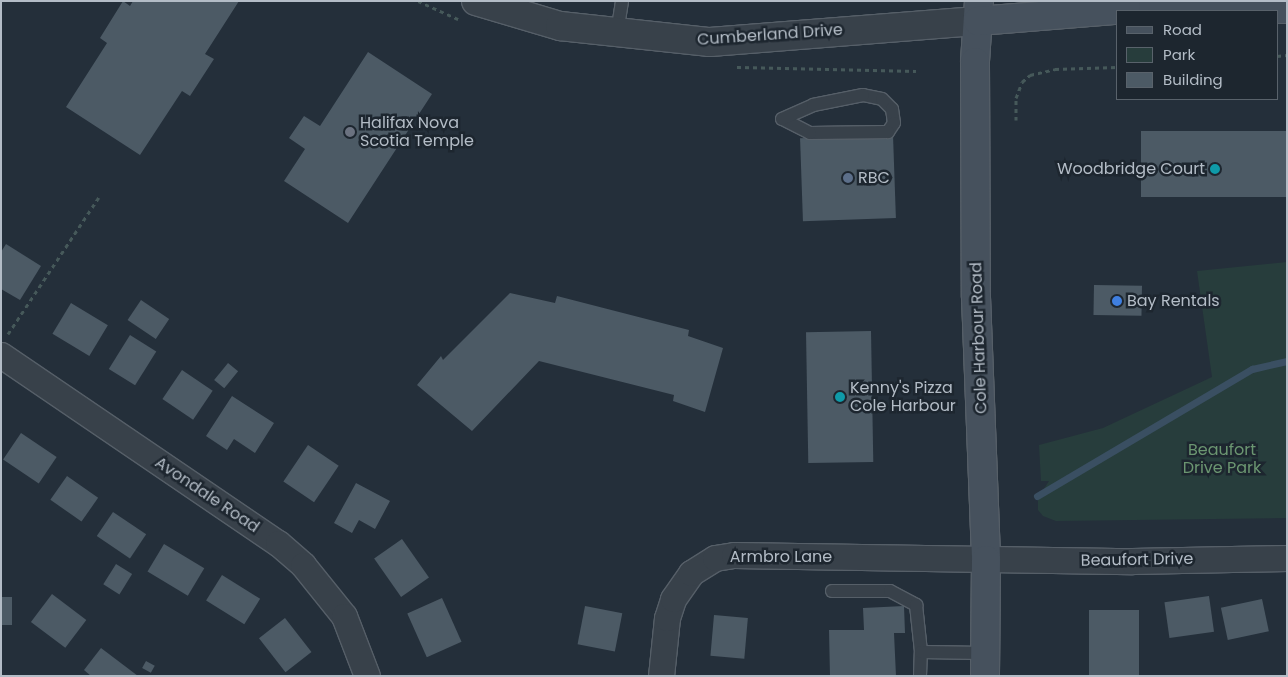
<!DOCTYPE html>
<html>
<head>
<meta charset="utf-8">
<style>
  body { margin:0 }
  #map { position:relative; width:1288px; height:677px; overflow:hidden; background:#242f3a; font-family:Poppins,sans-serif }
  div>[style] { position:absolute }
  .green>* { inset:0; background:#273d3c }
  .stream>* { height:7px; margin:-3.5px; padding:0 3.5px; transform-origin:3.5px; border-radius:3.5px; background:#3a4f62 }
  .building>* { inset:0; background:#4c5a65; transform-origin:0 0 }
  .path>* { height:3px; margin-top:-1.5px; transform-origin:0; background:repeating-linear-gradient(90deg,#46595a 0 4px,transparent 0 8px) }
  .roads { filter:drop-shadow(1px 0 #565f68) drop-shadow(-1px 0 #565f68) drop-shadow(0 1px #565f68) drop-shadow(0 -1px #565f68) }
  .service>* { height:12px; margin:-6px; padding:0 6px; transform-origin:6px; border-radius:6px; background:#38414a }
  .minor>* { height:25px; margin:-12.5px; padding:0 12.5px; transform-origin:12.5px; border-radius:12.5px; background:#38414a }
  .tertiary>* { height:28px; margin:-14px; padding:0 14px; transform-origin:14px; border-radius:14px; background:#38414a }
  .secondary>* { height:28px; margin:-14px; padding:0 14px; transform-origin:14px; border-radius:14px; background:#46515d }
  .dots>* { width:14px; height:14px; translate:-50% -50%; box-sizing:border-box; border:2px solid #1d262f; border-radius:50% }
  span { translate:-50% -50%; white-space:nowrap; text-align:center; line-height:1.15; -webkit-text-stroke:5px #1d262f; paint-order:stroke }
  .street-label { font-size:16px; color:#b3bcc6 }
  .poi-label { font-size:16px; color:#b3bcc6 }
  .left { translate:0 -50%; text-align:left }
  .right { translate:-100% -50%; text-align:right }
  .park-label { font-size:16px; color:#6b9671 }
  .frame { position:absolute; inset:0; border:2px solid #b3bcc6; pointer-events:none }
  .legend { position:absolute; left:1116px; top:10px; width:162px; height:90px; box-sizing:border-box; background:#1d262f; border:1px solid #59626b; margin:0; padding:6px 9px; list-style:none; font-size:15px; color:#b3bcc6 }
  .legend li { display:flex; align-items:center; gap:10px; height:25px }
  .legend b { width:25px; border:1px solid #59626b }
</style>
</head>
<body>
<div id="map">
  <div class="green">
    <div style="clip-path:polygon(1287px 262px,1287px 518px,1056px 521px,1043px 516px,1038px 510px,1038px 498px,1049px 481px,1041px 481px,1039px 445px,1103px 428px,1212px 377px,1197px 271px)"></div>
  </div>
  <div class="stream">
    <div style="left:1037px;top:496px;width:250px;rotate:-30.6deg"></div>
    <div style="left:1252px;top:369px;width:36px;rotate:-13deg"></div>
  </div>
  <div class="building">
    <div style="clip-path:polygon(123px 1px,130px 6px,133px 1px,239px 1px,205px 54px,214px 59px,190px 96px,182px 91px,140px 155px,66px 107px,107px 43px,100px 38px)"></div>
    <div style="clip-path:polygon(368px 52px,432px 94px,348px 223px,284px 181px,305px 149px,289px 138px,304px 116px,320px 126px)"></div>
    <div style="left:1287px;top:131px;width:66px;height:146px;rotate:90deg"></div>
    <div style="left:893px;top:135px;width:83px;height:93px;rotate:88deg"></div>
    <div style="clip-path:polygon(6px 244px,41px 266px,20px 300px,1px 289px,1px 252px)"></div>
    <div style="left:1094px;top:285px;width:48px;height:30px;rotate:1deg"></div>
    <div style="clip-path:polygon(510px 293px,555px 303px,557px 296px,689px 330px,688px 336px,723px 348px,705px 412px,673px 401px,674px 395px,539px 361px,472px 431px,417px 385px,441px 356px,443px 360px)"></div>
    <div style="left:141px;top:300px;width:34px;height:24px;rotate:34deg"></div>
    <div style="left:71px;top:303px;width:43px;height:36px;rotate:31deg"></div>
    <div style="left:871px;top:331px;width:131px;height:65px;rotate:89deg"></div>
    <div style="left:130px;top:335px;width:31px;height:40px;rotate:32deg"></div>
    <div style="left:228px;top:363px;width:13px;height:22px;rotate:39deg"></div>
    <div style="left:182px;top:370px;width:37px;height:35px;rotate:34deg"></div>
    <div style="clip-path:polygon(232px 396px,274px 423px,255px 453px,234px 439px,227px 450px,206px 436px)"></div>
    <div style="left:21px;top:433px;width:43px;height:32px;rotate:34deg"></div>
    <div style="left:308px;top:445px;width:37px;height:44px;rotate:34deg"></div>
    <div style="left:67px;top:476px;width:38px;height:29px;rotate:35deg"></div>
    <div style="clip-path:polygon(356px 483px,390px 501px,375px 529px,359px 520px,352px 533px,334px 523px)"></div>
    <div style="left:113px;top:512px;width:40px;height:29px;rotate:34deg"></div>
    <div style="left:402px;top:539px;width:47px;height:34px;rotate:55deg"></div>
    <div style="left:164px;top:544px;width:47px;height:32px;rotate:31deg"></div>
    <div style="left:116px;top:564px;width:19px;height:24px;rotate:32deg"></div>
    <div style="left:222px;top:575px;width:45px;height:30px;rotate:32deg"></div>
    <div style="left:52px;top:594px;width:43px;height:35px;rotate:37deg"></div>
    <div style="left:1209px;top:596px;width:36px;height:45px;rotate:82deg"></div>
    <div style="left:1px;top:597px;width:11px;height:28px"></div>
    <div style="left:442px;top:598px;width:48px;height:38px;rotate:66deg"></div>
    <div style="left:1262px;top:599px;width:33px;height:42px;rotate:78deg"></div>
    <div style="left:585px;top:606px;width:38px;height:39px;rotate:11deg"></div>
    <div style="clip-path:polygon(904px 606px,905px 633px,894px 633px,896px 676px,830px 676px,829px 630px,864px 630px,863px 608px)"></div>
    <div style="left:1089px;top:610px;width:50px;height:66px"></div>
    <div style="left:714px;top:615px;width:34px;height:41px;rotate:5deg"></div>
    <div style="left:285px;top:618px;width:43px;height:33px;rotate:52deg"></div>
    <div style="clip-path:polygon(101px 648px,138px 676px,91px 676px,84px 670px)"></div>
    <div style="left:146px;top:661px;width:10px;height:8px;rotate:29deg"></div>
  </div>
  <div class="path">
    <div style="left:418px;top:1px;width:44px;rotate:24.2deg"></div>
    <div style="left:1277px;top:56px;width:10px;rotate:-6deg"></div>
    <div style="left:737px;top:67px;width:179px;rotate:1.3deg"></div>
    <div style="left:1016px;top:120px;width:22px;rotate:-90deg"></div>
    <div style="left:1016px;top:98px;width:17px;rotate:-69deg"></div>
    <div style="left:1022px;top:82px;width:11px;rotate:-41deg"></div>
    <div style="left:1030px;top:75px;width:26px;rotate:-13deg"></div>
    <div style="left:1055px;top:69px;width:62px;rotate:-1.8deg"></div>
    <div style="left:8px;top:334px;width:164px;rotate:-56.4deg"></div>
  </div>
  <div class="roads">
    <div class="service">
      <div style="left:617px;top:33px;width:32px;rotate:-81deg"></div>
      <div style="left:863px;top:95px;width:19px;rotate:12deg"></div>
      <div style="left:882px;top:99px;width:14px;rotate:45deg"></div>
      <div style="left:892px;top:109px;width:14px;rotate:82deg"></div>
      <div style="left:894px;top:123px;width:11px;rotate:124deg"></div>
      <div style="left:888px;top:132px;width:78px;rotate:179.3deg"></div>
      <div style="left:810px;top:133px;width:31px;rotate:-153deg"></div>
      <div style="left:782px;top:119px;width:34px;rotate:-24deg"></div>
      <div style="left:813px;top:105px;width:51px;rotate:-11.3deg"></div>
      <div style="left:832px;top:591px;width:58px"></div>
      <div style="left:890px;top:591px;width:30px;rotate:28deg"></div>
      <div style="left:916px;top:605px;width:47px;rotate:83.9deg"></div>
      <div style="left:920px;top:676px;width:24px;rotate:-88deg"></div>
      <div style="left:921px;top:652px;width:64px;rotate:0.9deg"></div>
    </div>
    <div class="minor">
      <div style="left:1px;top:355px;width:335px;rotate:34.2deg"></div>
      <div style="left:278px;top:543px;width:33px;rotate:41deg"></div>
      <div style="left:303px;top:565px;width:65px;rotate:51.2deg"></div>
      <div style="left:344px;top:616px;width:64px;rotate:69deg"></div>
      <div style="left:661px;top:676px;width:58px;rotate:-84.1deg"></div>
      <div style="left:667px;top:618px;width:20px;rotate:-72deg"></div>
      <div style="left:673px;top:599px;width:32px;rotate:-55deg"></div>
      <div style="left:691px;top:573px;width:28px;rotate:-32deg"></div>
      <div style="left:715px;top:558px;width:19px;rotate:-9deg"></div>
      <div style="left:734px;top:555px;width:398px;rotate:0.9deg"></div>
      <div style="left:1132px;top:561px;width:155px;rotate:-1.1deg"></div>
    </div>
    <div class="tertiary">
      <div style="left:476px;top:1px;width:88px;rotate:16.6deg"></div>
      <div style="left:560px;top:26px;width:151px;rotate:6.1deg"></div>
      <div style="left:710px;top:42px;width:269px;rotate:-4.5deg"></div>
    </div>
    <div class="secondary">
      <div style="left:979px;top:1px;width:61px;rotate:93.8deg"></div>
      <div style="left:975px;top:62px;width:235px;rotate:89.8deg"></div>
      <div style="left:976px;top:297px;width:263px;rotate:87.8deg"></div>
      <div style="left:986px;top:560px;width:116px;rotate:90.5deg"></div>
      <div style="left:978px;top:21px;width:176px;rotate:-4.6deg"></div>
      <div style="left:1153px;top:7px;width:134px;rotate:0.9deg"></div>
    </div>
  </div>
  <div class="dots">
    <div style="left:350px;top:132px;background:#6b7280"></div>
    <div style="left:1215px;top:169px;background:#0f9aa8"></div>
    <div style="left:848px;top:178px;background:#5c6f8a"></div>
    <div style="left:1117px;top:301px;background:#3f7fe0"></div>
    <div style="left:840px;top:397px;background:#0f9aa8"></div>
  </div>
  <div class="street-label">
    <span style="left:770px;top:35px;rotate:-4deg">Cumberland Drive</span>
    <span style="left:979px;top:338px;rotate:-92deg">Cole Harbour Road</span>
    <span style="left:207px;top:495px;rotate:34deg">Avondale Road</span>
    <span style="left:781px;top:557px">Armbro Lane</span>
    <span style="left:1137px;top:560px;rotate:-1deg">Beaufort Drive</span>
  </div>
  <div class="poi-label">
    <span class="left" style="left:360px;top:132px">Halifax Nova<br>Scotia Temple</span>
    <span class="right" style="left:1205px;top:169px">Woodbridge Court</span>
    <span class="left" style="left:858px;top:178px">RBC</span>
    <span class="left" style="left:1127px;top:301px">Bay Rentals</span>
    <span class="left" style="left:850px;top:397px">Kenny's Pizza<br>Cole Harbour</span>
  </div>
  <div class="park-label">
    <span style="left:1222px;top:459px">Beaufort<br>Drive Park</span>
  </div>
  <div class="frame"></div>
  <ul class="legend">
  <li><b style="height:6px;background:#46515d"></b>Road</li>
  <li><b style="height:14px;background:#273d3c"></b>Park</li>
  <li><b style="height:14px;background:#4c5a65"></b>Building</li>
  </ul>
</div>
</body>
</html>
